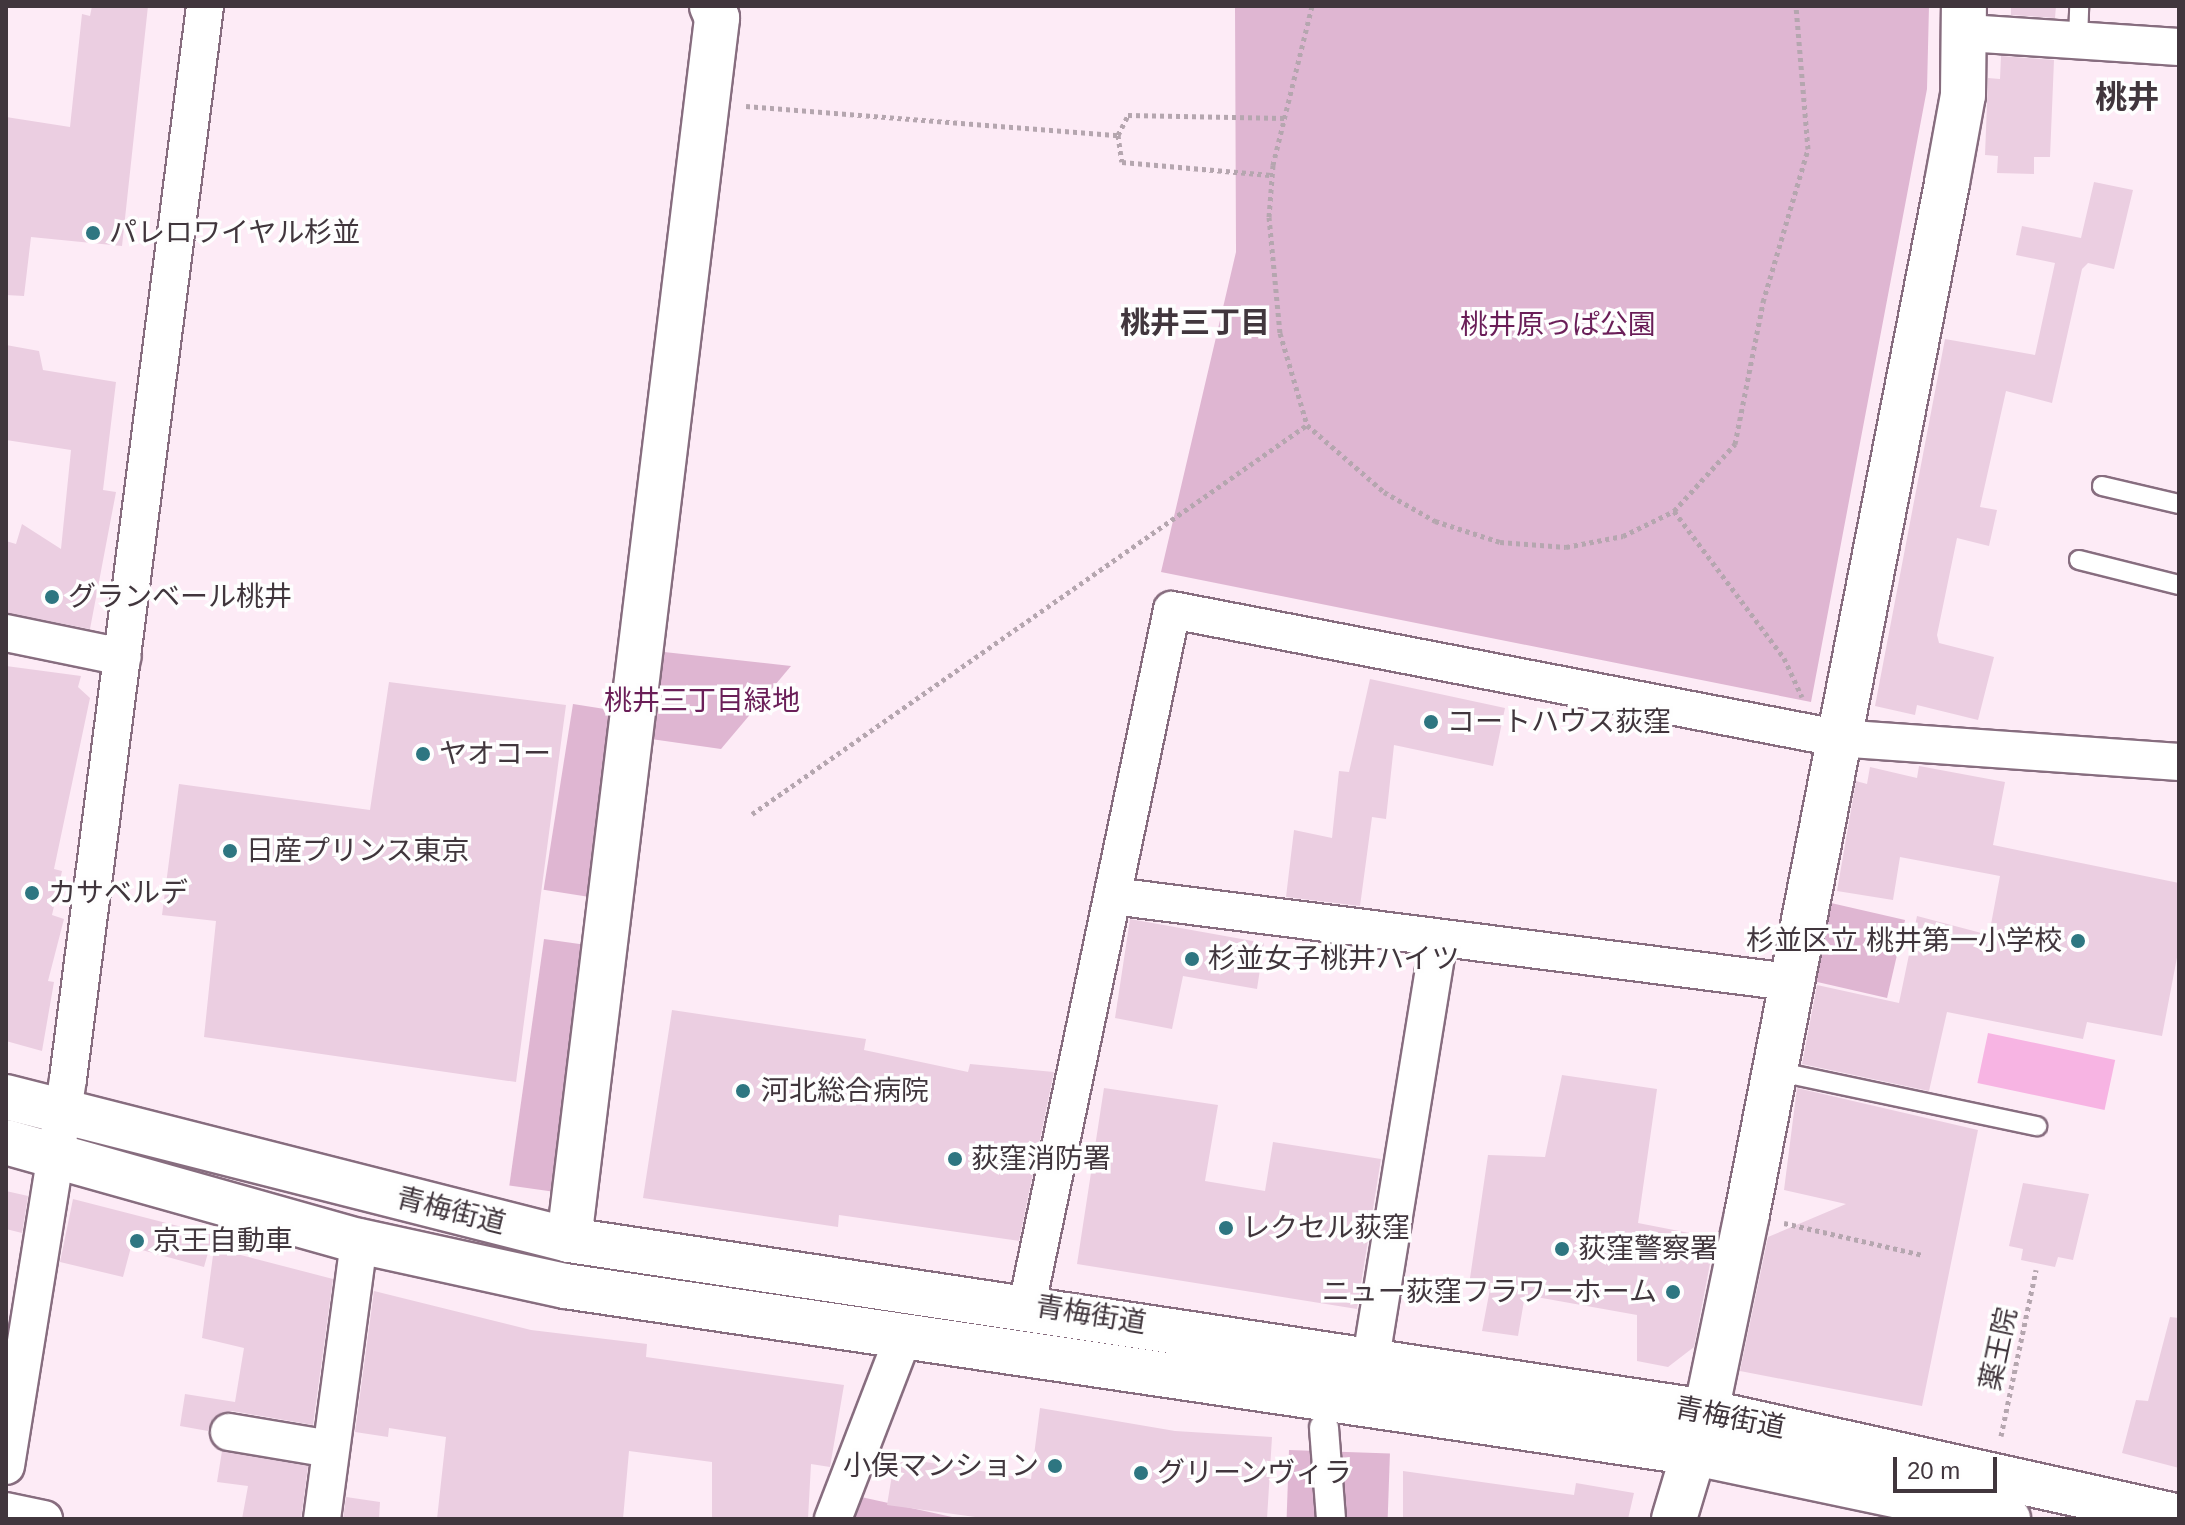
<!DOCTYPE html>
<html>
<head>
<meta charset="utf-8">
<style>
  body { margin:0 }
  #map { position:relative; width:2185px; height:1525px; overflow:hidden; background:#fdebf6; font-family:Helvetica,"Noto Sans JP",sans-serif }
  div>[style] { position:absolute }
  .green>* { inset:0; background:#dfb6d2; transform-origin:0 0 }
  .water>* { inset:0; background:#f7b4e3; transform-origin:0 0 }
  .building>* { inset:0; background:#ebcee1 }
  .path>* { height:5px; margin-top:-2.5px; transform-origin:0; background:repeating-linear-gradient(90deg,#b5a6af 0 4px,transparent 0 8px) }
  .roads { filter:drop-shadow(2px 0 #876d7f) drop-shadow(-2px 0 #876d7f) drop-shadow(0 2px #876d7f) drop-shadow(0 -2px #876d7f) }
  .service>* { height:18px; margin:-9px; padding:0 9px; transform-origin:9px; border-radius:9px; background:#fff }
  .pedestrian>* { height:28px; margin:-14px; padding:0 14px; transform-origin:14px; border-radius:14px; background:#fff }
  .minor>* { height:36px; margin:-18px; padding:0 18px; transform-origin:18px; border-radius:18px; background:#fff }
  .tertiary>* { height:44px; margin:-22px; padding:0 22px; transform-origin:22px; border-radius:22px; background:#fff }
  .primary>* { height:44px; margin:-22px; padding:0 22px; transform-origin:22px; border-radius:22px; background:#fff }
  .dots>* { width:22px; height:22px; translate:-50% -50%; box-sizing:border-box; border:4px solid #fefefe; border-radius:50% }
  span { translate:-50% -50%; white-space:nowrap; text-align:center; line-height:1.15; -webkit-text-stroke:7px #fefefe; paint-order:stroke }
  .poi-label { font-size:28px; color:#41363d }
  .left { translate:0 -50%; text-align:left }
  .right { translate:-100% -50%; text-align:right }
  .park-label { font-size:28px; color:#6a1e58 }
  .street-label { font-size:28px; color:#41363d }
  .neighbourhood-label { font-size:30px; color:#41363d; font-weight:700 }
  .quarter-label { font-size:32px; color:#41363d; font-weight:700 }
  .frame { position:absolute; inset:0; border:8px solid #41363d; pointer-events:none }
  .scale { position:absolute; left:1893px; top:1457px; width:104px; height:36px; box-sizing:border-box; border:4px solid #41363d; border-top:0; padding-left:10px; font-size:24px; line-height:28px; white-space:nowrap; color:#41363d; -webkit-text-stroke:6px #fefefe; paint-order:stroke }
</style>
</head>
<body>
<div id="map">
  <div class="green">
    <div style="clip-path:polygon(1235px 6px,1929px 6px,1927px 89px,1811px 702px,1161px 572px,1236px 252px)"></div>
    <div style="clip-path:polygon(655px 651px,791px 666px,721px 749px,644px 738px)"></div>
    <div style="left:573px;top:704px;width:53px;height:188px;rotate:9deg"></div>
    <div style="left:1831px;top:903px;width:76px;height:80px;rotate:13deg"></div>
    <div style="left:544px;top:939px;width:52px;height:249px;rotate:8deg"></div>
    <div style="left:1289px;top:1450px;width:101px;height:69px;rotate:2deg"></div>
    <div style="clip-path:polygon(852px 1495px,961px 1519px,844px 1519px)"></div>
  </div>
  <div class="water">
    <div style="left:1988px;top:1033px;width:130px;height:51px;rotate:12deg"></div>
  </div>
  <div class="building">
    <div style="clip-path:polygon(92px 6px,148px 6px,122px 246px,31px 237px,24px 296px,6px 295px,6px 117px,70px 127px,82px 14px,90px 16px)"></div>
    <div style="clip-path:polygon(2011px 6px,2056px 6px,2055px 18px,2011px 15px)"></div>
    <div style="clip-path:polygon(2001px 56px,2054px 60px,2050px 157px,2034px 157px,2034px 174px,1997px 173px,1998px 156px,1985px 155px,1988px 78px,2000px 79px)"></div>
    <div style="clip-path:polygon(2094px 182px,2133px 190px,2114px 269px,2088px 263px,2082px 269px,2052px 403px,2006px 391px,1980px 507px,1997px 510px,1989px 546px,1957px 538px,1937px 635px,1939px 643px,1994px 657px,1978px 720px,1917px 705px,1915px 715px,1875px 706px,1945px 339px,2035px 355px,2055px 263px,2016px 255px,2022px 226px,2081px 238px)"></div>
    <div style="clip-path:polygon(6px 345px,39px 351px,43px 370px,116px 382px,103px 490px,116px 492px,90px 629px,6px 613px,6px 541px,16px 544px,22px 524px,61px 549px,71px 450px,6px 440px)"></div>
    <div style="clip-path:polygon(6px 666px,81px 676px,78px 687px,90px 698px,54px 869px,62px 871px,52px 915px,64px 919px,48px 981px,54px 982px,42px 1051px,6px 1041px)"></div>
    <div style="clip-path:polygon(1370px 679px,1505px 708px,1493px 766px,1394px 745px,1386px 819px,1372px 817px,1360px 906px,1286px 897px,1294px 830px,1332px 838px,1339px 771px,1349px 772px)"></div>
    <div style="clip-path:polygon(389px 682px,566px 705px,516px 1082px,204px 1037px,216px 921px,162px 915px,179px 784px,370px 810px)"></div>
    <div style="clip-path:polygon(1919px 766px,2005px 782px,1993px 845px,2179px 883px,2179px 947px,2162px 1036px,2087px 1022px,2083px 1039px,1947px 1012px,1929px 1091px,1802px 1064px,1817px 985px,1899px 1003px,1917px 916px,1989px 935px,2000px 876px,1900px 857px,1893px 900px,1837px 891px,1856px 781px,1867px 784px,1870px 767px,1917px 778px)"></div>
    <div style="clip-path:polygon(1130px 919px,1264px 943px,1257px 989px,1183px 976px,1172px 1029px,1115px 1018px)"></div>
    <div style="clip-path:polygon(672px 1010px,866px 1039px,864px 1050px,968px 1072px,970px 1064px,1054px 1072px,1019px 1241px,839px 1215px,838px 1227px,643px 1198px)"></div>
    <div style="clip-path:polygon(1562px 1075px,1657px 1089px,1638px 1223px,1715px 1238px,1694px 1347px,1668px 1367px,1637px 1361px,1637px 1315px,1525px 1295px,1518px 1336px,1482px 1331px,1490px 1289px,1469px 1285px,1488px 1155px,1545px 1157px)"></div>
    <div style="clip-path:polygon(1104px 1088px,1218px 1105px,1205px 1181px,1265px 1191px,1273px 1142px,1381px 1159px,1357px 1309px,1077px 1264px)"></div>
    <div style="clip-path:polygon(1797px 1088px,1978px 1130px,1922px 1406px,1740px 1371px,1768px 1237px,1846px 1204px,1784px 1190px)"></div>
    <div style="clip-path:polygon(2023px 1183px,2089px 1194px,2073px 1260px,2058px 1257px,2055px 1267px,2021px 1260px,2023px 1249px,2009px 1246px)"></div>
    <div style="clip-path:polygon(6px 1191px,28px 1196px,22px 1233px,6px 1229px)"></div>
    <div style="clip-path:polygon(73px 1199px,213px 1235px,204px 1267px,131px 1247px,123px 1277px,60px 1262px)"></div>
    <div style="clip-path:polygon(214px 1248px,333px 1279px,313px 1425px,232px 1411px,213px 1418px,208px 1431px,180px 1426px,185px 1394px,235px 1402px,244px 1348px,202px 1338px)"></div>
    <div style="clip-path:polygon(374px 1291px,531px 1330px,647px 1344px,646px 1357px,844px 1385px,830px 1467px,811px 1464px,808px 1519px,712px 1519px,712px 1462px,629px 1451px,623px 1519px,437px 1519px,446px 1437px,389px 1428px,388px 1437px,355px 1432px)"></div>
    <div style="clip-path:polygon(2170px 1317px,2179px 1318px,2179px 1468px,2122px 1453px,2136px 1400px,2148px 1401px)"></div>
    <div style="clip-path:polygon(1040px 1408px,1175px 1431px,1272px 1437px,1267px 1519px,990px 1519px,887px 1505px,895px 1457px,1031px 1479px)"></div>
    <div style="clip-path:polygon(222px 1451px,308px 1466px,301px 1519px,242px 1519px,248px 1486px,217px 1482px)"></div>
    <div style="clip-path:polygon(1403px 1471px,1574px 1495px,1576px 1483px,1634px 1493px,1628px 1519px,1403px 1519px)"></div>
    <div style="clip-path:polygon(346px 1497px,380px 1502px,379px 1519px,343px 1519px)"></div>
  </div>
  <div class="path">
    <div style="left:1312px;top:6px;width:164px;rotate:103.8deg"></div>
    <div style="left:1273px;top:165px;width:52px;rotate:94.4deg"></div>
    <div style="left:1269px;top:217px;width:117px;rotate:84.6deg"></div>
    <div style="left:1280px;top:333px;width:96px;rotate:73.6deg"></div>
    <div style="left:1307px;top:425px;width:102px;rotate:41deg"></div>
    <div style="left:1384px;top:492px;width:59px;rotate:29.6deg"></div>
    <div style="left:1435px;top:521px;width:68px;rotate:17.9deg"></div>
    <div style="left:1500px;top:542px;width:66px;rotate:4.3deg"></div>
    <div style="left:1566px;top:547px;width:58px;rotate:-10.9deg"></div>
    <div style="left:1623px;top:536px;width:57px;rotate:-26.1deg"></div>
    <div style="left:1674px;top:511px;width:91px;rotate:-47.7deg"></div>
    <div style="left:1735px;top:444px;width:145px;rotate:-78.8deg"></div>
    <div style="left:1763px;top:302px;width:159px;rotate:-73.6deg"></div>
    <div style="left:1808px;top:149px;width:144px;rotate:-94.8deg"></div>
    <div style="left:746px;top:106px;width:373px;rotate:4.5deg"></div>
    <div style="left:1118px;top:135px;width:27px;rotate:82deg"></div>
    <div style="left:1122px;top:162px;width:151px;rotate:5deg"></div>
    <div style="left:1118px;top:135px;width:22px;rotate:-63deg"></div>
    <div style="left:1128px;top:115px;width:157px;rotate:1.1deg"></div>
    <div style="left:1674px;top:511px;width:184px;rotate:53.2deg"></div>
    <div style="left:1784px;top:658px;width:43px;rotate:65.2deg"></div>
    <div style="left:752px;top:814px;width:678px;rotate:-35.03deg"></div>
    <div style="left:1784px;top:1223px;width:143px;rotate:13deg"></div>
    <div style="left:2001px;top:1436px;width:170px;rotate:-78.1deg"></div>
  </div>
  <div class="roads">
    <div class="service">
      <div style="left:2078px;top:41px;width:35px;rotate:-88deg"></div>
      <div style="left:2102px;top:486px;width:79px;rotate:13.2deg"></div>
      <div style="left:2079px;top:560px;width:103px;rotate:14deg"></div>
      <div style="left:1775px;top:1071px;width:268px;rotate:11.9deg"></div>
    </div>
    <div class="pedestrian">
      <div style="left:1324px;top:1428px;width:91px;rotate:85.6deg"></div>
    </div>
    <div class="minor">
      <div style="left:1967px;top:33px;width:212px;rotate:3.8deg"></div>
      <div style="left:6px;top:633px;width:119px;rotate:11.6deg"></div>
      <div style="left:1113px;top:896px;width:681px;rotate:7.25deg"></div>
      <div style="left:1027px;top:1305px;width:710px;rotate:-78.22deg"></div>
      <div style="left:1172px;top:610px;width:677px;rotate:10.9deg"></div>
      <div style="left:1837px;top:738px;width:343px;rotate:4deg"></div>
      <div style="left:1371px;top:1358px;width:424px;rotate:-80.8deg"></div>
      <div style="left:229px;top:1432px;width:103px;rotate:9.5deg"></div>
      <div style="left:6px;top:1466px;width:392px;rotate:-80.9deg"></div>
      <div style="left:68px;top:1079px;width:1082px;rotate:-82.72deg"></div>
      <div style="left:6px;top:1511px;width:39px;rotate:12deg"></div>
      <div style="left:322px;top:1519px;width:280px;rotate:-82.4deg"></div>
      <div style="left:833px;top:1519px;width:197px;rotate:-68.9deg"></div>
    </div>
    <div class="tertiary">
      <div style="left:569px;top:1240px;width:1231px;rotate:-83.09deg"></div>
      <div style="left:717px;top:18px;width:13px;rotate:-113deg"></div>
      <div style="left:1674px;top:1519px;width:112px;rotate:-73.3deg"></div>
      <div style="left:1706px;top:1412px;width:202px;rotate:-78.3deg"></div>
      <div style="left:1747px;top:1214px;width:1050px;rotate:-79.02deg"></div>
      <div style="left:1947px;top:183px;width:89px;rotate:-79.7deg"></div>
      <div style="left:1963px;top:95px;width:89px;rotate:-89.4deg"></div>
    </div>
    <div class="primary">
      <div style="left:6px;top:1097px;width:581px;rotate:14.25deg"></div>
      <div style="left:569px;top:1240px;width:1150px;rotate:8.6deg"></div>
      <div style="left:1706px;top:1412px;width:485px;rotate:12.5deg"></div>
      <div style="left:6px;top:1142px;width:367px;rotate:15.7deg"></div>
      <div style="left:359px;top:1241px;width:211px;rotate:12.3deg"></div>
      <div style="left:565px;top:1286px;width:1142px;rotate:8.41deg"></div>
      <div style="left:1695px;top:1453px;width:320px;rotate:11.9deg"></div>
    </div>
  </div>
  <div class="dots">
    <div style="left:93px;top:233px;background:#2e7681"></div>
    <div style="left:52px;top:597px;background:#2e7681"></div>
    <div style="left:1431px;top:722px;background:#2e7681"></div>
    <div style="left:423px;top:754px;background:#2e7681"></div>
    <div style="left:230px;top:851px;background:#2e7681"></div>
    <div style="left:32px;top:893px;background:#2e7681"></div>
    <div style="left:2078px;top:941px;background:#2e7681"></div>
    <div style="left:1192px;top:959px;background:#2e7681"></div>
    <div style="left:743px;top:1091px;background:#2e7681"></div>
    <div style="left:955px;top:1159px;background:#2e7681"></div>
    <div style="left:1226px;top:1228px;background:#2e7681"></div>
    <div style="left:137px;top:1241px;background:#2e7681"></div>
    <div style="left:1562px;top:1249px;background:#2e7681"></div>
    <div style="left:1673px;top:1292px;background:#2e7681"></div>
    <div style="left:1055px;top:1466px;background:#2e7681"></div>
    <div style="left:1141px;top:1473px;background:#2e7681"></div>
  </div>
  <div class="poi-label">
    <span class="left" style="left:109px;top:233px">パレロワイヤル杉並</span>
    <span class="left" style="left:68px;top:597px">グランベール桃井</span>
    <span class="left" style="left:1447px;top:722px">コートハウス荻窪</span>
    <span class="left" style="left:439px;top:754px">ヤオコー</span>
    <span class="left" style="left:246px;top:851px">日産プリンス東京</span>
    <span class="left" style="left:48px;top:893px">カサベルデ</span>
    <span class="right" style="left:2062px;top:941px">杉並区立 桃井第一小学校</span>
    <span class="left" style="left:1208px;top:959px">杉並女子桃井ハイツ</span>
    <span class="left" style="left:761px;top:1091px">河北総合病院</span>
    <span class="left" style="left:971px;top:1159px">荻窪消防署</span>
    <span class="left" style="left:1242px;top:1228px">レクセル荻窪</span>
    <span class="left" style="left:153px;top:1241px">京王自動車</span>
    <span class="left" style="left:1578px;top:1249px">荻窪警察署</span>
    <span class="right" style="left:1657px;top:1292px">ニュー荻窪フラワーホーム</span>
    <span class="right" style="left:1039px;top:1466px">小俣マンション</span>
    <span class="left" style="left:1157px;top:1473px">グリーンヴィラ</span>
  </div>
  <div class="park-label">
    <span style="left:1558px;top:325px">桃井原っぱ公園</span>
    <span style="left:702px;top:701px">桃井三丁目緑地</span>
  </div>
  <div class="street-label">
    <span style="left:451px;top:1211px;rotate:14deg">青梅街道</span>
    <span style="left:1091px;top:1315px;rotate:9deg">青梅街道</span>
    <span style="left:1999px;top:1349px;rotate:-78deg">薬王院</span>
    <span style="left:1730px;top:1418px;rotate:11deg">青梅街道</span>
  </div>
  <div class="neighbourhood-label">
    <span style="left:1195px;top:323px">桃井三丁目</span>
  </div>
  <div class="quarter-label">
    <span style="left:2127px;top:97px">桃井</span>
  </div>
  <div class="frame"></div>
  <div class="scale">20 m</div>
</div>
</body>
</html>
